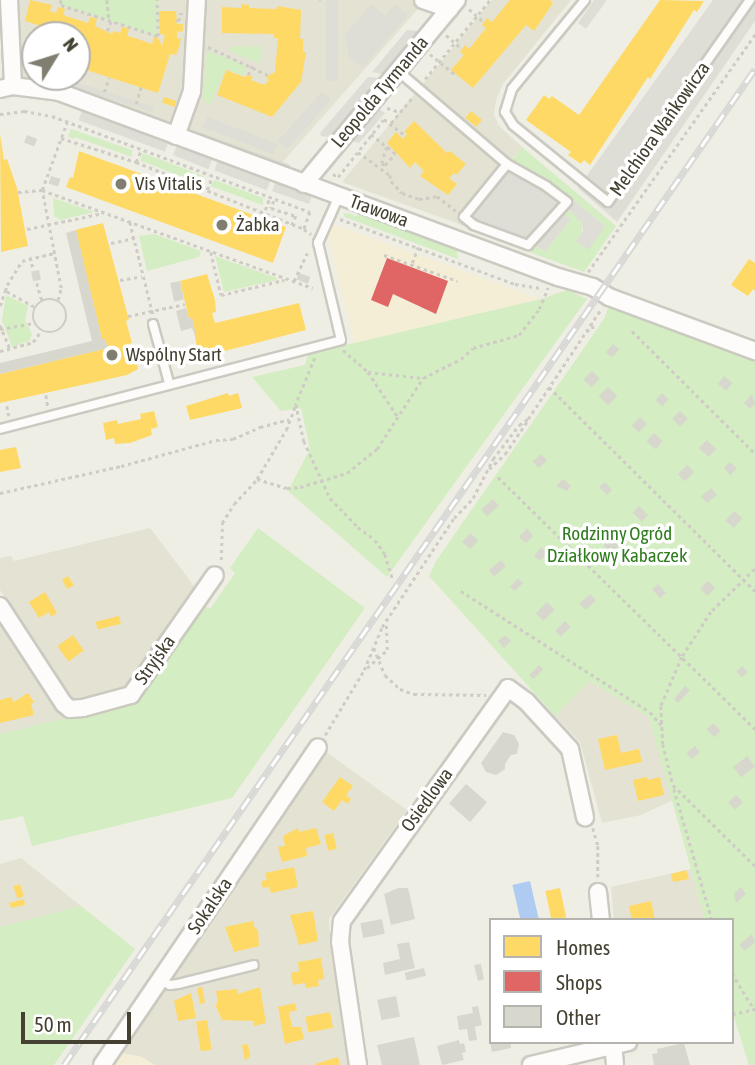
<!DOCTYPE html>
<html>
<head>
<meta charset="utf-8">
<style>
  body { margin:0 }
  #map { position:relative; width:755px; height:1065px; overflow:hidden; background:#efeee5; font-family:"Asap Condensed",sans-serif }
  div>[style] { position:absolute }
  .residential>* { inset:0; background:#e4e2d2 }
  .commercial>* { inset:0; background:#f4eed6 }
  .green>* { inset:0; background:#d4edc2; transform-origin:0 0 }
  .parking>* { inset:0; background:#deddd6; transform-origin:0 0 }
  .water>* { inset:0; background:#b0cbf2; transform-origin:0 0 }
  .homes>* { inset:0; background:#ffd966; transform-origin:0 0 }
  .shops>* { inset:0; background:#e06666 }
  .building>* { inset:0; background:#d8d7ce; transform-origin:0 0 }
  .path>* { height:2.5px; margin-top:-1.25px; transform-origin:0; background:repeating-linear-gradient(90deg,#ceccc5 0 3.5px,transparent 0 7px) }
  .path>.ring { margin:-1.25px; padding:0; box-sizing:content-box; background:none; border:2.5px solid #ceccc5; border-radius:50% }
  .roads { filter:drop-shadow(2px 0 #cbcac1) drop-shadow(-2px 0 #cbcac1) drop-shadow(0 2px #cbcac1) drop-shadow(0 -2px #cbcac1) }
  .lane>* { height:8px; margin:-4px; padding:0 4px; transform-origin:4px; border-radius:4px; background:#fdfcfb }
  .street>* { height:16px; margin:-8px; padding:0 8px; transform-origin:8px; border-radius:8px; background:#fdfcfb }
  .rail>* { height:7px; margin-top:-3.5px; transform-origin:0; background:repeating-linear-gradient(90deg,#fff 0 13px,#d8d8d7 0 26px); box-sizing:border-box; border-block:2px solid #d8d8d7 }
  .dots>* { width:19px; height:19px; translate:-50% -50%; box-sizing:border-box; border:4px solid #fff; border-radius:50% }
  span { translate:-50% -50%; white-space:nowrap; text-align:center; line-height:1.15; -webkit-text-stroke:7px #fff; paint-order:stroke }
  .street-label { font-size:19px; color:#454132 }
  .poi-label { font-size:19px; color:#454132 }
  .left { translate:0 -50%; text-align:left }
  .park-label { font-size:19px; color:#307c1f }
  .legend { position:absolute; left:489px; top:918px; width:245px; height:126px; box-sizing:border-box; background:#fff; border:2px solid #b5b3ad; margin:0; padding:9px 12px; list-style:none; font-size:21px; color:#454132 }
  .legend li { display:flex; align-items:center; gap:14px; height:35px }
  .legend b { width:35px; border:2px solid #b5b3ad }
  .north { position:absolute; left:21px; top:21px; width:70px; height:70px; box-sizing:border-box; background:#fff; border:2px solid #b5b3ad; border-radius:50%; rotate:52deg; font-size:19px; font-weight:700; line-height:28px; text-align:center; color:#454132 }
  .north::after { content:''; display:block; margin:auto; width:24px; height:32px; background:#807e71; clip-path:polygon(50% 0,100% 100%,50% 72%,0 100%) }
  .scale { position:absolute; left:21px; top:1012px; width:110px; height:32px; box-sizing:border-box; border:4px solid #454132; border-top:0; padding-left:9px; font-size:21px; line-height:24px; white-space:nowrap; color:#454132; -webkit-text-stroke:5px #fff; paint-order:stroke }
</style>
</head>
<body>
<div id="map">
  <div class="residential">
    <div style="clip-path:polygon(evenodd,14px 0,426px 0,279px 166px,20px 80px,14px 0,35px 35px,77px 35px,77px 77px,35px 77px,35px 35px)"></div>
    <div style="clip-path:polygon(492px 0,571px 0,503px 84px,496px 100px,494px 115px,500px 127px,522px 147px,459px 224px,342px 182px)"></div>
    <div style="clip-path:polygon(150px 528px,195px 587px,121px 693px,85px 703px,71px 699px,0 590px,0 558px,11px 556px,14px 561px)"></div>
    <div style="clip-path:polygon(0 620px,64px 719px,0 734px)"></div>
    <div style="clip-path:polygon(590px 681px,649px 717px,673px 800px,641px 815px,602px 823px,580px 742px,555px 716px)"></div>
    <div style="clip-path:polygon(325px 751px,407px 810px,329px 919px,331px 952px,349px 1065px,154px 1065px,142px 1057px,118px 1052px)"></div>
    <div style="clip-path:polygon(21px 858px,81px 906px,0 927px,0 864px)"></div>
    <div style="clip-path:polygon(691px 869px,705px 920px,614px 920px,611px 887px)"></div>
  </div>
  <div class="commercial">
    <div style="clip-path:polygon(333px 224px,541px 299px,354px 343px,328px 236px)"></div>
    <div style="clip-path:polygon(118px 1052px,142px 1057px,154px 1065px,109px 1065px)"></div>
  </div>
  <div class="green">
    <div style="clip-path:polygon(61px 0,157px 0,158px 36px,61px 5px)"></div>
    <div style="clip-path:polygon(235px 46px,261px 47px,260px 64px,228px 50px)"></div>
    <div style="clip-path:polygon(207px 51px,244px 65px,246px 69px,243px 76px,226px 69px,210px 105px,203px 100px)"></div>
    <div style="clip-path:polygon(71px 129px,132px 150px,132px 157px,75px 137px,74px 139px,68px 137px)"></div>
    <div style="clip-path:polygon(522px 147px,616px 226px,584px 272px,529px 252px,536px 246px,545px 251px,571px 220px,564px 214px,567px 211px,572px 212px,582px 223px,582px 234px,605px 226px,549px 180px,511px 161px)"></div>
    <div style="left:143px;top:153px;width:65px;height:8px;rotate:21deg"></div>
    <div style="clip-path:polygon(215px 180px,263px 198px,263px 205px,210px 186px)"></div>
    <div style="clip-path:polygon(53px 198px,94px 212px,60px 220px,54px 216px)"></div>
    <div style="clip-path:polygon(343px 213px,353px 214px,354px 217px,361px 213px,456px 248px,458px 259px,345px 217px)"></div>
    <div style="clip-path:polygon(154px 234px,201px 251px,199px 257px,147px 271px,139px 236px)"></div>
    <div style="clip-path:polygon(215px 256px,277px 278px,277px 280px,224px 292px)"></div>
    <div style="clip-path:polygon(567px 290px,587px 299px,387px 577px,288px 491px,310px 449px,301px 408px,281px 411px,252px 377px,305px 365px,308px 354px,541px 299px)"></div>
    <div style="clip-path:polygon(6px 295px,28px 306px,25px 321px,32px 334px,29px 341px,12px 347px,2px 320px)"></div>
    <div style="clip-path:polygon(609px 305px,755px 357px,755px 1065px,749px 1065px,732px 1011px,732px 920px,705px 920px,649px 717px,590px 681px,555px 716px,429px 576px,436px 561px,604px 319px)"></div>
    <div style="clip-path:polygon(258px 528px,365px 608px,232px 798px,32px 846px,23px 816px,0 821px,0 734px,137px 701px,204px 605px,210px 609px,235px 573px,230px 568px)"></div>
    <div style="clip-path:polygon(81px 906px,135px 949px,54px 1065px,0 1065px,0 927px)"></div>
  </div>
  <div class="parking">
    <div style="left:326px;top:0;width:12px;height:81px"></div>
    <div style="clip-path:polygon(594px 0,607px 0,586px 29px,578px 23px)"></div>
    <div style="clip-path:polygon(713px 0,755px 0,755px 21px,617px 222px,578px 188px)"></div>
    <div style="clip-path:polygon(372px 4px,385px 16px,396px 4px,408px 15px,362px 68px,349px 57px,345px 35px)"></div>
    <div style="clip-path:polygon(407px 30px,419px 31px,383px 74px,372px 72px)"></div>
    <div style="clip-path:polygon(41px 77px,59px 77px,154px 107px,152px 112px)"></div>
    <div style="clip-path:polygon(368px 77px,379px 78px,330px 137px,321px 136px,320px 133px)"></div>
    <div style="left:322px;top:92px;width:12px;height:66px;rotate:42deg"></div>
    <div style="clip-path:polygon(375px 107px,385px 113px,359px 143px,348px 140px)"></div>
    <div style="left:83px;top:108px;width:92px;height:13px;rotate:20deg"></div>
    <div style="left:207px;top:117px;width:75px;height:11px;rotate:21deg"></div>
    <div style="clip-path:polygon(201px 133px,289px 164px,293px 172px,195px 137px)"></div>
    <div style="left:178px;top:143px;width:38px;height:13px;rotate:22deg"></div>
    <div style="left:219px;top:158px;width:56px;height:13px;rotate:21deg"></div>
    <div style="clip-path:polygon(511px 161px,549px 180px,605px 226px,588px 250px,576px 241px,583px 231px,582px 223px,569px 210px,565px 214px,571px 220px,545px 251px,536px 246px,529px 252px,459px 224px)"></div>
    <div style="left:276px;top:180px;width:39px;height:12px;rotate:19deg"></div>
  </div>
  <div class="water">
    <div style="left:530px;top:881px;width:40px;height:18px;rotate:77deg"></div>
  </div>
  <div class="homes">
    <div style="clip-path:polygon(30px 0,52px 5px,50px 11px,56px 13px,58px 7px,65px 9px,63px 15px,88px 23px,90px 17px,97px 19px,95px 26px,112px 34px,113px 31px,120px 33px,122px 27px,129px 29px,127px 36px,135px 38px,152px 44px,154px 37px,159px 39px,162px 46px,165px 35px,160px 34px,159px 11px,176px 11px,177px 24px,183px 24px,183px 31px,177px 32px,177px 38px,181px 39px,179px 47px,176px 55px,170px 54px,158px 93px,77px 67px,77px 35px,35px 35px,38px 25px,25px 21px)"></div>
    <div style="clip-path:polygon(510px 0,550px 0,553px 3px,534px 31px,526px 25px,473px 88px,451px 70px,464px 55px,460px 52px,465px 45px,469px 49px,486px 28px,482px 25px,487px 18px,492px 22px)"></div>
    <div style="clip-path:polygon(660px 0,704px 1px,697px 12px,694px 10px,650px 79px,648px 77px,590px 165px,584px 160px,581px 164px,568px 155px,571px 152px,526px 120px,544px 95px,549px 99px,552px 96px,579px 115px)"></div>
    <div style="clip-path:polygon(241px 4px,249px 5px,249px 8px,277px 9px,277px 6px,301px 10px,300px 39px,303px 39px,303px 52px,306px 52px,301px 82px,272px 117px,217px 95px,226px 70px,244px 77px,248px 75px,253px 77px,251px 80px,264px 85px,269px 80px,266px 77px,275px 72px,278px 38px,274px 38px,274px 34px,222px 33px,222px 7px,241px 8px)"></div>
    <div style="left:164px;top:97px;width:13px;height:6px;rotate:18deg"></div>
    <div style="left:471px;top:111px;width:14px;height:9px;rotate:39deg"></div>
    <div style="clip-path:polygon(414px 121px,447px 153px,450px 151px,466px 164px,456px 175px,454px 173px,449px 178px,457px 184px,448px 195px,420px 176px,424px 171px,415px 162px,410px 168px,387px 143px,396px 132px,403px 139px,407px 134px,404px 132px)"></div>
    <div style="clip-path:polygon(0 134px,4px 160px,7px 159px,17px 188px,28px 246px,1px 252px)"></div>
    <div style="clip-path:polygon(79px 151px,286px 227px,273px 263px,66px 187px,70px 177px,73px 178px)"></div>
    <div style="clip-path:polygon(103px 223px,129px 320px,126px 321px,132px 343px,126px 345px,129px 357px,135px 356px,138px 369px,127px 375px,0 403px,0 374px,108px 348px,105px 339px,102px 339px,75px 230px)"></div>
    <div style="clip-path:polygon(749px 259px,755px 263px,755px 291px,753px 289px,748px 296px,731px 285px)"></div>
    <div style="clip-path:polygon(207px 274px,215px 300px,216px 312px,212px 313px,215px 323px,299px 303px,306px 330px,213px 354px,198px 355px,192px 318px,189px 319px,180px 281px)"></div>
    <div style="clip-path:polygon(228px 393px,229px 396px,238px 393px,242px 408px,190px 420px,186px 406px)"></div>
    <div style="clip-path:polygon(154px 411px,158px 427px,151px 429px,152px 435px,130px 443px,115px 444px,114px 438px,106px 440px,103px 423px,117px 420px,118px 424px,141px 419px,140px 414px)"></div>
    <div style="clip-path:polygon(16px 447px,21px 468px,0 472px,0 450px)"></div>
    <div style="clip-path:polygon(68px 576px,74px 585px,67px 589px,62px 580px)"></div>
    <div style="clip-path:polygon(45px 592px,57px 613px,51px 617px,49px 612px,39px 618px,29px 602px)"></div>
    <div style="left:119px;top:616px;width:8px;height:24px;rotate:76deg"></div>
    <div style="left:73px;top:635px;width:19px;height:19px;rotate:55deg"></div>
    <div style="clip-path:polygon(28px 693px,34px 702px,31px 704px,34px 715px,0 723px,0 700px,11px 697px,14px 702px)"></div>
    <div style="clip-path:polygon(617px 735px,621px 753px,639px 749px,642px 762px,605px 770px,598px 739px)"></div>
    <div style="clip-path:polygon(340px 777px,353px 786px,346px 795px,351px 799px,348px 804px,342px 800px,334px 811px,322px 802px)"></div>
    <div style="clip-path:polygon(647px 777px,648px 780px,660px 777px,664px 795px,638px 801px,633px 780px)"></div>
    <div style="clip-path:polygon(298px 828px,299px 832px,316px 828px,321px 844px,306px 848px,307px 856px,282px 862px,278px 847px,285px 846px,283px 836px)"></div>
    <div style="left:333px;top:833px;width:16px;height:9px;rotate:76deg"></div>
    <div style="clip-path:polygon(294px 867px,298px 887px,271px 893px,269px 887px,263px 888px,261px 881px,267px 880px,265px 873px)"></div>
    <div style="clip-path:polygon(686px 870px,689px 879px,673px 882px,671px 874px)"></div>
    <div style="left:20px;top:884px;width:13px;height:7px;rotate:72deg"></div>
    <div style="left:560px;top:888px;width:30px;height:15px;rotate:78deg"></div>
    <div style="clip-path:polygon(24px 899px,25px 905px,11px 908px,9px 903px)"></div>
    <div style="clip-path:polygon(651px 901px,655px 920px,632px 920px,629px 906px)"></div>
    <div style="clip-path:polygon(313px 911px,318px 941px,299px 945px,290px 915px)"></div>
    <div style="clip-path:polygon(253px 921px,255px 929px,258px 929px,259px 946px,234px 952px,225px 927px)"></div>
    <div style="clip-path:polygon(321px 958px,324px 979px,318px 980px,319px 986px,306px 988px,305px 983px,293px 985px,291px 973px,299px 971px,298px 962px)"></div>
    <div style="left:202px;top:987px;width:16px;height:5px;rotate:79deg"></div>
    <div style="clip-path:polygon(260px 987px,266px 1023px,254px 1026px,254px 1021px,222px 1020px,215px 1004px,218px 1003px,216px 991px,237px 989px,238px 994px)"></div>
    <div style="clip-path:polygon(191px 993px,196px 1018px,178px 1021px,174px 1001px)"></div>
    <div style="clip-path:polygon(295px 1003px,297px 1010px,289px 1012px,292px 1027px,301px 1027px,304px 1039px,285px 1044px,278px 1007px)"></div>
    <div style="left:330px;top:1012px;width:16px;height:25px;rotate:79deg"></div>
    <div style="left:207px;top:1020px;width:30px;height:11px;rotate:81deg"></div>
    <div style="clip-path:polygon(248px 1044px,250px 1056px,245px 1061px,242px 1045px)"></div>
    <div style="clip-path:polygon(338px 1057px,340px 1065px,315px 1065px,315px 1064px)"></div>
  </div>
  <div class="shops">
    <div style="clip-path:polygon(387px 258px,448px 281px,436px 314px,393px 294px,388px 307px,371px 300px)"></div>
  </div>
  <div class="building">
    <div style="left:27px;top:135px;width:11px;height:8px;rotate:22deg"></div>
    <div style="left:51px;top:176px;width:10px;height:8px;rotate:17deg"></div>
    <div style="clip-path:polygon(76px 230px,102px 339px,105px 339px,108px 348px,0 374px,0 363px,92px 341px,66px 233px)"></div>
    <div style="left:39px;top:270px;width:10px;height:8px;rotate:79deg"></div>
    <div style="left:299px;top:273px;width:12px;height:7px;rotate:20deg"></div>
    <div style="left:180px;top:281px;width:19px;height:10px;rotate:78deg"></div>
    <div style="clip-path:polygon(186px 308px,189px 319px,192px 318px,197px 340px,192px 328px,181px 331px,176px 311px)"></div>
    <div style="left:613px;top:344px;width:8px;height:11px;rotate:40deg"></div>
    <div style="left:592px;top:371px;width:11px;height:12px;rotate:45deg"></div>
    <div style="left:724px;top:376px;width:11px;height:10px;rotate:38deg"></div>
    <div style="left:608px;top:387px;width:13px;height:13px;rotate:45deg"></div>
    <div style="left:662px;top:393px;width:9px;height:10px;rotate:41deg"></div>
    <div style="clip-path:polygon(752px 394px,755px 404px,750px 409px,744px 403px)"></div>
    <div style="left:680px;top:411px;width:11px;height:11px;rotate:45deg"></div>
    <div style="left:640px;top:417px;width:10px;height:12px;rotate:45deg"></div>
    <div style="left:654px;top:433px;width:12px;height:11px;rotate:42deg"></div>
    <div style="left:707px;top:440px;width:13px;height:11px;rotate:45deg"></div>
    <div style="left:541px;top:454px;width:9px;height:11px;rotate:49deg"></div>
    <div style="clip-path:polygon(730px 462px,737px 469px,730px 475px,724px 468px)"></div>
    <div style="left:687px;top:465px;width:10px;height:13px;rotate:45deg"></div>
    <div style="clip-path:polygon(563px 479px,571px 486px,567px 491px,556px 486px)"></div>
    <div style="clip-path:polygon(605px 482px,612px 490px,607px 495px,599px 487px)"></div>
    <div style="left:711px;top:488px;width:9px;height:13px;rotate:49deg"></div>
    <div style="left:493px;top:499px;width:9px;height:16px;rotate:49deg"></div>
    <div style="left:639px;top:506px;width:13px;height:9px;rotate:45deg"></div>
    <div style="left:734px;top:511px;width:11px;height:13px;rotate:41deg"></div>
    <div style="clip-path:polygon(527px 528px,533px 536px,526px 543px,519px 537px)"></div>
    <div style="left:664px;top:531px;width:9px;height:10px;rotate:41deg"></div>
    <div style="left:470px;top:533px;width:11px;height:12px;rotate:41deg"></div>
    <div style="left:613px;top:536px;width:11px;height:14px;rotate:45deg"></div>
    <div style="clip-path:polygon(541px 547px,547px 553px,540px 561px,534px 556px)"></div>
    <div style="left:501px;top:560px;width:8px;height:16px;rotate:50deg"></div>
    <div style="clip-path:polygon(518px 578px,523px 583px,515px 591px,510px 587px)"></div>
    <div style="left:708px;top:581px;width:10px;height:11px;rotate:45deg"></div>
    <div style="left:658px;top:584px;width:12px;height:8px;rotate:48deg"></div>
    <div style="left:590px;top:594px;width:9px;height:14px;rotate:49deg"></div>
    <div style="left:547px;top:602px;width:11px;height:16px;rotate:45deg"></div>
    <div style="left:565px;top:621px;width:8px;height:14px;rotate:45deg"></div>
    <div style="clip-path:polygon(505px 635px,511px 641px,504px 648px,498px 641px)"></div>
    <div style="left:539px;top:665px;width:6px;height:14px;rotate:45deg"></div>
    <div style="left:742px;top:666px;width:8px;height:8px;rotate:45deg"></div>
    <div style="clip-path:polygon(685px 686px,690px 690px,678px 703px,674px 699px)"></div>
    <div style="left:713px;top:723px;width:11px;height:9px;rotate:45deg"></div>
    <div style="clip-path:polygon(503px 732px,514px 735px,519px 744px,517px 754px,511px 755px,505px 764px,505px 769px,496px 775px,486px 772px,481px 763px)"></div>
    <div style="left:695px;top:746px;width:8px;height:11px;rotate:50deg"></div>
    <div style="left:747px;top:756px;width:13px;height:18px;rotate:51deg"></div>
    <div style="left:466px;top:784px;width:28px;height:26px;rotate:41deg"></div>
    <div style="left:736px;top:795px;width:10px;height:11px;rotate:45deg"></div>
    <div style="clip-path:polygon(741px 887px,746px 894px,736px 903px,734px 894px)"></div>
    <div style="clip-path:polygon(398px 888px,408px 888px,415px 919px,391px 925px,384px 894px)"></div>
    <div style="left:382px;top:919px;width:15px;height:22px;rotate:79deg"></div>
    <div style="clip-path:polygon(752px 934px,755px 942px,745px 951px,739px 945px)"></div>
    <div style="clip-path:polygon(409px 942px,415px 968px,385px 975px,383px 963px,400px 959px,397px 944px)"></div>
    <div style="clip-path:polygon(481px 964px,484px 979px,478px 981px,474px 965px)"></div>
    <div style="left:424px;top:968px;width:8px;height:20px;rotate:76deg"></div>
    <div style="left:396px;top:996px;width:21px;height:19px;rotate:79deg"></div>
    <div style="clip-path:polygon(478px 1006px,482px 1025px,475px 1027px,477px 1040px,469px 1041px,467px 1029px,459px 1030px,457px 1016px,473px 1013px,472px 1007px)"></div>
    <div style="clip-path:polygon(414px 1037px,420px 1065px,382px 1065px,377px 1045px)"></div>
    <div style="clip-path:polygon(459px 1040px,460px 1044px,464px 1043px,466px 1052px,462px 1053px,464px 1060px,442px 1065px,437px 1046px)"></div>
    <div style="clip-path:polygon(490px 1042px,510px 1042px,511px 1048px,492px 1052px)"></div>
    <div style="clip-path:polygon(684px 1043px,690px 1065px,654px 1065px,652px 1054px,658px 1053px,657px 1049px)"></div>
  </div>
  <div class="path">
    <div style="left:61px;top:0;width:5px;rotate:90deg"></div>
    <div style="left:61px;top:5px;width:102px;rotate:17.7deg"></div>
    <div style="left:158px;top:36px;width:36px;rotate:-92deg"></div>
    <div style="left:107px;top:0;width:20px;rotate:84deg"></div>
    <div style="left:319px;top:0;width:2px"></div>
    <div style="left:469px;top:9px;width:20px;rotate:41deg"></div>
    <div style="left:176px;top:21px;width:3px"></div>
    <div style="left:179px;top:21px;width:7px;rotate:-90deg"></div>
    <div style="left:179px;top:14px;width:4px"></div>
    <div style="left:107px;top:31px;width:11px;rotate:-68deg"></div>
    <div style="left:446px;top:35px;width:21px;rotate:41deg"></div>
    <div style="left:208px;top:47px;width:66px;rotate:25deg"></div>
    <div style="left:430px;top:54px;width:35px;rotate:39deg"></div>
    <div style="left:248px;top:75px;width:10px;rotate:-66deg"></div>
    <div style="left:425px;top:79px;width:102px;rotate:-50.6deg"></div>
    <div style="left:104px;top:92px;width:15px;rotate:-70deg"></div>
    <div style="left:136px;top:104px;width:18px;rotate:-74deg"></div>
    <div style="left:387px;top:108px;width:14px;rotate:17deg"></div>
    <div style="left:0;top:114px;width:24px;rotate:-7deg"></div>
    <div style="left:24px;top:111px;width:28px;rotate:10deg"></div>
    <div style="left:52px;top:116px;width:275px;rotate:20.4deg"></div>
    <div style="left:310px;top:212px;width:18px;rotate:109deg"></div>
    <div style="left:304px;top:229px;width:9px;rotate:36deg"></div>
    <div style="left:391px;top:123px;width:33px;rotate:-50deg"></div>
    <div style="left:371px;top:134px;width:21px;rotate:39deg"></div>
    <div style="left:387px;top:147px;width:17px;rotate:107deg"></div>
    <div style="left:382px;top:163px;width:4px;rotate:34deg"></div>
    <div style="left:385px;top:165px;width:15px;rotate:-48deg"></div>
    <div style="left:395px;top:154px;width:11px;rotate:-139deg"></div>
    <div style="left:61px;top:138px;width:79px;rotate:17.7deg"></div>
    <div style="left:136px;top:162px;width:181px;rotate:21.7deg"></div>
    <div style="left:358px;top:152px;width:39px;rotate:36deg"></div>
    <div style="left:390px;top:175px;width:6px;rotate:81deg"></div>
    <div style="left:391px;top:181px;width:16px;rotate:47deg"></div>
    <div style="left:402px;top:193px;width:18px;rotate:19deg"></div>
    <div style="left:419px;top:199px;width:18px;rotate:-9deg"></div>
    <div style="left:437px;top:196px;width:24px;rotate:38deg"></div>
    <div style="left:136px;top:162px;width:13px;rotate:-67deg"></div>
    <div style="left:333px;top:174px;width:6px;rotate:31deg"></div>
    <div style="left:338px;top:177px;width:74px;rotate:-51.6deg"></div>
    <div style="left:384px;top:119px;width:28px;rotate:38deg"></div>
    <div style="left:207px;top:190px;width:14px;rotate:-69deg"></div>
    <div style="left:18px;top:192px;width:24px;rotate:-5deg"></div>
    <div style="left:42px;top:190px;width:72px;rotate:-69.8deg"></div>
    <div style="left:274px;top:201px;width:8px;rotate:113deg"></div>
    <div style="left:271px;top:208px;width:26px;rotate:18deg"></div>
    <div style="left:296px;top:216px;width:10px;rotate:114deg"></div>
    <div style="left:265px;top:210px;width:14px;rotate:-69deg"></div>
    <div style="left:340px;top:219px;width:187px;rotate:20.4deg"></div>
    <div style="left:515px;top:284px;width:26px;rotate:9deg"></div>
    <div style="left:130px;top:222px;width:95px;rotate:76deg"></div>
    <div style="left:27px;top:229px;width:78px;rotate:-11.9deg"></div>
    <div style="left:111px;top:243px;width:24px;rotate:-12deg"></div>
    <div style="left:211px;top:252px;width:44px;rotate:76.9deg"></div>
    <div style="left:221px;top:295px;width:65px;rotate:-13.4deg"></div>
    <div style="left:384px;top:255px;width:78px;rotate:19.4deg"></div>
    <div style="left:30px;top:257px;width:14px;rotate:73deg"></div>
    <div style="left:412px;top:263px;width:17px;rotate:-69deg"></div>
    <div style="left:588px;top:272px;width:291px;rotate:-54.9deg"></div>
    <div style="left:120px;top:280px;width:22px;rotate:-10deg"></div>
    <div style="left:294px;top:281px;width:31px;rotate:-65deg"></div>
    <div style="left:37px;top:283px;width:18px;rotate:74deg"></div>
    <div class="ring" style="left:33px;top:299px;width:31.5px;height:31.5px"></div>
    <div style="left:58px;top:300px;width:12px;rotate:-76deg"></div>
    <div style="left:61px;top:288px;width:100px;rotate:-101deg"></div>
    <div style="left:42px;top:190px;width:288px;rotate:19.9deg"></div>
    <div style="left:0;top:306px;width:16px;rotate:-72deg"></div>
    <div style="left:34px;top:307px;width:33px;rotate:-151deg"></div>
    <div style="left:5px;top:291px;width:6px;rotate:-72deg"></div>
    <div style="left:7px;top:285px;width:28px;rotate:-58deg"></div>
    <div style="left:22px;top:261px;width:33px;rotate:-14deg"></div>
    <div style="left:128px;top:316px;width:58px;rotate:-11.9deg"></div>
    <div style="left:0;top:325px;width:26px;rotate:67deg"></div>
    <div style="left:0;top:329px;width:35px;rotate:-10deg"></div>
    <div style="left:586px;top:331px;width:7px;rotate:-16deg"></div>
    <div style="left:593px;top:329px;width:6px;rotate:-108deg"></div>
    <div style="left:632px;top:331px;width:173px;rotate:44.8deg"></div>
    <div style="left:343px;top:350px;width:33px;rotate:41deg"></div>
    <div style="left:368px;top:372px;width:55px;rotate:6.2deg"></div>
    <div style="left:0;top:351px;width:34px;rotate:-15deg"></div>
    <div style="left:33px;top:342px;width:14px;rotate:-54deg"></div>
    <div style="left:315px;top:358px;width:50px;rotate:112.4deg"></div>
    <div style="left:296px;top:404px;width:38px;rotate:78deg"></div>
    <div style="left:304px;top:441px;width:63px;rotate:65.5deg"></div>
    <div style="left:330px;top:498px;width:40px;rotate:46deg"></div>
    <div style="left:358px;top:527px;width:21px;rotate:37deg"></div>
    <div style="left:375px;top:540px;width:17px;rotate:54deg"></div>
    <div style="left:385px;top:554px;width:28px;rotate:73deg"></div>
    <div style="left:368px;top:372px;width:54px;rotate:56.3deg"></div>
    <div style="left:549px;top:387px;width:290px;rotate:44.7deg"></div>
    <div style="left:46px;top:395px;width:11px;rotate:80deg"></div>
    <div style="left:7px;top:406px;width:10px;rotate:79deg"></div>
    <div style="left:489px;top:469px;width:22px;rotate:-43deg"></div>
    <div style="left:505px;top:454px;width:41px;rotate:-55.9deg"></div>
    <div style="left:498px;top:477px;width:360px;rotate:44.4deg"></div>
    <div style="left:257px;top:479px;width:31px;rotate:17deg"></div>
    <div style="left:287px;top:488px;width:13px;rotate:-4deg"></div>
    <div style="left:300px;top:487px;width:49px;rotate:-16.6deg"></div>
    <div style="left:347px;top:473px;width:38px;rotate:-39deg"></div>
    <div style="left:377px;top:449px;width:85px;rotate:-57.1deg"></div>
    <div style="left:423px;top:378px;width:42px;rotate:-26.6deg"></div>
    <div style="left:461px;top:359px;width:16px;rotate:-43deg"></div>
    <div style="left:473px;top:348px;width:48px;rotate:-15.8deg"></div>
    <div style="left:519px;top:335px;width:33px;rotate:-52deg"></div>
    <div style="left:539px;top:309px;width:23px;rotate:-67deg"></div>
    <div style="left:0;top:493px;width:124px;rotate:-12.6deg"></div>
    <div style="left:121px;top:466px;width:98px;rotate:-15.3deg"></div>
    <div style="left:216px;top:440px;width:17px;rotate:-3deg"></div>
    <div style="left:233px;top:439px;width:30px;rotate:-24deg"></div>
    <div style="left:260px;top:427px;width:30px;rotate:-15deg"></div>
    <div style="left:221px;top:560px;width:37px;rotate:-88deg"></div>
    <div style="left:222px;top:523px;width:22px;rotate:-58deg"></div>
    <div style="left:234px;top:504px;width:34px;rotate:-47deg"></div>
    <div style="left:257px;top:479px;width:57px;rotate:-59.4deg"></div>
    <div style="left:286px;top:430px;width:28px;rotate:-69deg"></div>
    <div style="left:755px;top:569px;width:62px;rotate:135.7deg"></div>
    <div style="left:711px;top:612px;width:54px;rotate:122.8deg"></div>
    <div style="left:682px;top:657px;width:53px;rotate:113.2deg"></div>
    <div style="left:661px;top:706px;width:38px;rotate:87deg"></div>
    <div style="left:663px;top:744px;width:42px;rotate:76.3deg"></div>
    <div style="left:673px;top:785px;width:115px;rotate:44.6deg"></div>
    <div style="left:461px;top:591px;width:224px;rotate:32.6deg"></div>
    <div style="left:650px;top:712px;width:18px;rotate:49deg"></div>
    <div style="left:374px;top:648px;width:29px;rotate:68deg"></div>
    <div style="left:385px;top:675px;width:21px;rotate:43deg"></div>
    <div style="left:400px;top:689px;width:15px;rotate:20deg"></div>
    <div style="left:414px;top:694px;width:72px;rotate:0.8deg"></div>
    <div style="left:367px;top:668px;width:27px;rotate:-42deg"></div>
    <div style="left:387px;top:650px;width:25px;rotate:-92deg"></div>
    <div style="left:325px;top:735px;width:76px;rotate:-59deg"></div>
    <div style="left:364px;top:670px;width:47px;rotate:-67.3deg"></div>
    <div style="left:382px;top:627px;width:131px;rotate:-56.6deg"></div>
    <div style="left:454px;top:518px;width:28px;rotate:-46deg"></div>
    <div style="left:473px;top:498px;width:44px;rotate:-62.9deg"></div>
    <div style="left:493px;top:459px;width:43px;rotate:-52.6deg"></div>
    <div style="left:519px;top:425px;width:11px;rotate:-34deg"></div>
    <div style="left:528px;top:419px;width:132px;rotate:-56.4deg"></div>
    <div style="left:674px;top:789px;width:136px;rotate:73.8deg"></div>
    <div style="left:593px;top:828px;width:19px;rotate:74deg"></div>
    <div style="left:598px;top:846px;width:31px;rotate:90deg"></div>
    <div style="left:732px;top:973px;width:44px;rotate:58.8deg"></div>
    <div style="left:732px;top:1014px;width:24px;rotate:-12deg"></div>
  </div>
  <div class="roads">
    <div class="lane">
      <div style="left:585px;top:0;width:115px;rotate:129.4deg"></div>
      <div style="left:512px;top:89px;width:24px;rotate:107deg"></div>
      <div style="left:505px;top:112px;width:15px;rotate:58deg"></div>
      <div style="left:513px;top:125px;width:122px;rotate:39deg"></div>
      <div style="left:608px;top:202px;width:247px;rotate:-54.9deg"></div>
      <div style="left:398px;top:71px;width:143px;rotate:40.5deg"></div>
      <div style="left:507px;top:164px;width:45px;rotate:29.4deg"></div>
      <div style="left:546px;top:186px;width:26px;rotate:37deg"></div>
      <div style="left:567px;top:202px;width:58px;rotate:132.2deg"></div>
      <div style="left:528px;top:245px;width:58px;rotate:-159.7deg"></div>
      <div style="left:474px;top:225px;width:13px;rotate:-141deg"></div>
      <div style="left:464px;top:217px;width:68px;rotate:-50.9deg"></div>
      <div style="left:153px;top:324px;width:61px;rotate:74.8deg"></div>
      <div style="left:0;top:429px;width:352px;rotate:-14.6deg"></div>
      <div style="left:341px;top:340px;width:100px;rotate:-103.3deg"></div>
      <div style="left:318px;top:243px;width:51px;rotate:-65.9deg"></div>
      <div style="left:160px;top:980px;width:11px;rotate:27deg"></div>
      <div style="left:170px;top:985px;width:8px;rotate:-7deg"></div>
      <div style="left:178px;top:984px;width:78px;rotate:-14deg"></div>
    </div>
    <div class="street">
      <div style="left:9px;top:0;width:86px;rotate:87.3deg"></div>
      <div style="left:423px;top:0;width:28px;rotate:19deg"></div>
      <div style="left:0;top:89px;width:13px;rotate:-13deg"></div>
      <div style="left:13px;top:86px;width:46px;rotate:7.4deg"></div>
      <div style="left:59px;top:92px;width:532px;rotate:20.34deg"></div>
      <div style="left:558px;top:277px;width:36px;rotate:16deg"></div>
      <div style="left:593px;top:287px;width:19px;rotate:32deg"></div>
      <div style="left:609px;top:297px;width:156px;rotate:20.3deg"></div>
      <div style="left:176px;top:136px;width:48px;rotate:-70.4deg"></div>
      <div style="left:192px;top:91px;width:91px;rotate:-86.9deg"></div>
      <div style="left:304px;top:184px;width:239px;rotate:-50.3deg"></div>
      <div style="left:0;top:606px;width:117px;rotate:56.9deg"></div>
      <div style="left:64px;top:704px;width:8px;rotate:40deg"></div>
      <div style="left:70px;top:709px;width:13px;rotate:-4deg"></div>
      <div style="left:83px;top:708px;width:50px;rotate:-15.2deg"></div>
      <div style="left:131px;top:695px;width:146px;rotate:-55deg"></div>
      <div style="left:598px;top:892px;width:28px;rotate:84deg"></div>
      <div style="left:613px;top:1042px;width:23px;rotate:85deg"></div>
      <div style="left:102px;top:1065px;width:384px;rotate:-55.8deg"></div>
      <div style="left:358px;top:1065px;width:124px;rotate:-98.3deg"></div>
      <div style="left:340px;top:942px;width:21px;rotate:-85deg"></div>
      <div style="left:342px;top:921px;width:286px;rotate:-54.5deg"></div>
      <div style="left:508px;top:688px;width:22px;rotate:36deg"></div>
      <div style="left:526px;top:701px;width:65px;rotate:47.5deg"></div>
      <div style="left:570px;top:749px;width:70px;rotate:77.6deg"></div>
      <div style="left:531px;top:1065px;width:100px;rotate:-13.3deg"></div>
    </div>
  </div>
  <div class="rail">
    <div style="left:64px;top:1065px;width:1212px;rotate:-55.25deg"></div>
  </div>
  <div class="dots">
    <div style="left:121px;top:184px;background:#807e71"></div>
    <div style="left:222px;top:225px;background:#807e71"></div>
    <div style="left:112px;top:355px;background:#807e71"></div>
  </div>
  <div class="street-label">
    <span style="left:380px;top:92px;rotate:-50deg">Leopolda Tyrmanda</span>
    <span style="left:660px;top:129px;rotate:-55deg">Melchiora Wańkowicza</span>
    <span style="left:379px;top:211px;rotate:20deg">Trawowa</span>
    <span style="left:155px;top:660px;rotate:-55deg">Stryjska</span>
    <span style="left:427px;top:800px;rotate:-54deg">Osiedlowa</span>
    <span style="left:210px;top:906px;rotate:-56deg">Sokalska</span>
  </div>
  <div class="poi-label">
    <span class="left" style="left:135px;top:184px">Vis Vitalis</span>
    <span class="left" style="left:236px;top:225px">Żabka</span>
    <span class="left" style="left:126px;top:355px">Wspólny Start</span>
  </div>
  <div class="park-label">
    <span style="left:617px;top:545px">Rodzinny Ogród<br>Działkowy Kabaczek</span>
  </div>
  <ul class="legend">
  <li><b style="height:19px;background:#ffd966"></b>Homes</li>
  <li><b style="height:19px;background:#e06666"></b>Shops</li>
  <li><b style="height:19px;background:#d8d7ce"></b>Other</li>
  </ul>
  <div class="north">N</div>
  <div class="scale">50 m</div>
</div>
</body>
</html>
